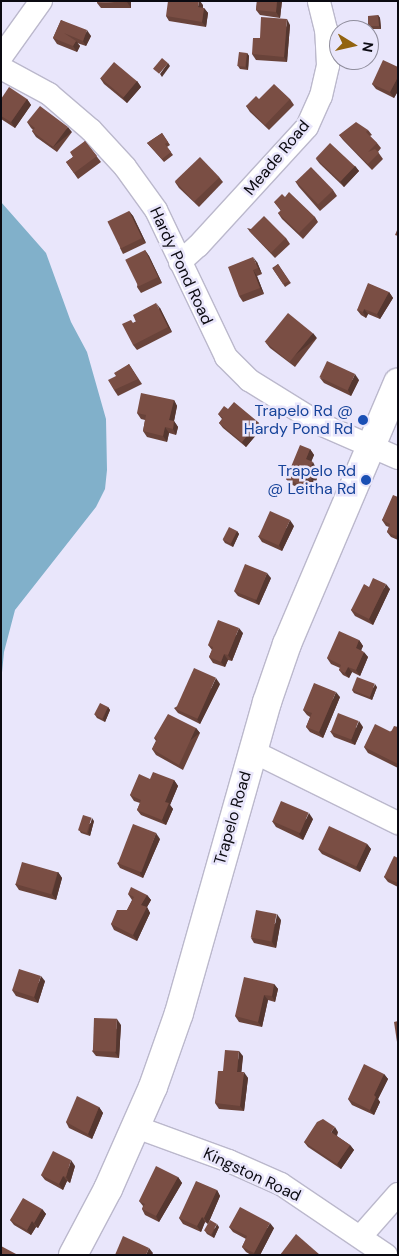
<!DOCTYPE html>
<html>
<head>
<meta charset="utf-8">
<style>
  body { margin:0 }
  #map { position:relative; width:399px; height:1256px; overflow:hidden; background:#e9e6fb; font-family:"DM Sans",sans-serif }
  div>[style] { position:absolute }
  .water>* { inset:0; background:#81b0ca }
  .roads { filter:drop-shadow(1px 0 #bbb8cc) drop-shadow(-1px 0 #bbb8cc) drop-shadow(0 1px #bbb8cc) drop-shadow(0 -1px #bbb8cc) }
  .minor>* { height:22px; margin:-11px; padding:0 11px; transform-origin:11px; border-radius:11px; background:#fff }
  .major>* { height:28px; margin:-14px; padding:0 14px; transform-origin:14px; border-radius:14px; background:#fff }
  .wall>* { inset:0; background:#69433a; transform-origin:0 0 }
  .shaded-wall>* { inset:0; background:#553730; transform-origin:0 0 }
  .building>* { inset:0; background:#7a4e44; transform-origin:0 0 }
  .dots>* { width:14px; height:14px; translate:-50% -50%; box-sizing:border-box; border:2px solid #e9e6fb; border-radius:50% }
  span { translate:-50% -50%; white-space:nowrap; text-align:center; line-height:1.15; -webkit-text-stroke:5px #e9e6fb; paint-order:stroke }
  .street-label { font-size:16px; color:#0b0a11 }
  .transit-label { font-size:16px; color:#164399 }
  .right { translate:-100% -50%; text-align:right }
  .frame { position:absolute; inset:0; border:2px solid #0b0a11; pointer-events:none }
  .north { position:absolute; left:329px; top:20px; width:50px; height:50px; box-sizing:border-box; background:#e9e6fb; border:1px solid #908e9d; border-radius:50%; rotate:99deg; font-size:14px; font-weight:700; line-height:20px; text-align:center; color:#0b0a11 }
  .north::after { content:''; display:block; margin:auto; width:18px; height:22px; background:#926310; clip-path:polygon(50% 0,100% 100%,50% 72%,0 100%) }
</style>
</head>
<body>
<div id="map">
  <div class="water">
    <div style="clip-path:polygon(1px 202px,46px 253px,71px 322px,87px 352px,106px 419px,107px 470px,105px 489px,96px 507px,15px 610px,4px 652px,1px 683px)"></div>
  </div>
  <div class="roads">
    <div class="minor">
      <div style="left:1px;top:57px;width:69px;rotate:-54.5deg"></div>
      <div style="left:1px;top:68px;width:55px;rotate:28.4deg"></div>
      <div style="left:49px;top:94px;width:55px;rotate:40.6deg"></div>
      <div style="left:91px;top:130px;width:50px;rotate:47.4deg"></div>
      <div style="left:125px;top:167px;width:53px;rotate:54.2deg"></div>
      <div style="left:156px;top:210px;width:163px;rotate:64.5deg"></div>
      <div style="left:226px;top:357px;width:33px;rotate:45deg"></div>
      <div style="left:249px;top:380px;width:84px;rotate:31.8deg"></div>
      <div style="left:320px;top:424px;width:85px;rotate:23.6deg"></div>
      <div style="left:180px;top:262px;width:24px;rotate:-42deg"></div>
      <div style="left:198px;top:246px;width:161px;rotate:-47.5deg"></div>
      <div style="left:307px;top:127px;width:34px;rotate:-66deg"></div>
      <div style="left:321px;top:96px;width:32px;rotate:-77deg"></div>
      <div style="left:328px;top:65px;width:35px;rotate:-93deg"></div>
      <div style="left:326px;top:30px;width:30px;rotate:-104deg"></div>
      <div style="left:252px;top:751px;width:163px;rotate:26.3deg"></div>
      <div style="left:136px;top:1127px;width:99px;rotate:20.1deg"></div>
      <div style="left:229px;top:1161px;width:57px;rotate:23.9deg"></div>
      <div style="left:281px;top:1184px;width:127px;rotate:34.1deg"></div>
      <div style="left:361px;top:1236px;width:56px;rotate:-48.6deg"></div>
    </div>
    <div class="major">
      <div style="left:73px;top:1255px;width:75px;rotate:-62.1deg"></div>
      <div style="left:108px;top:1189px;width:111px;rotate:-66.2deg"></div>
      <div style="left:153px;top:1087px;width:78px;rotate:-70.6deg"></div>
      <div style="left:179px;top:1013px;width:323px;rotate:-74.2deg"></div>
      <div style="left:267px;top:702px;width:61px;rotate:-71deg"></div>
      <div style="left:287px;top:644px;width:284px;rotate:-67deg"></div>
    </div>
  </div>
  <div class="wall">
    <div style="clip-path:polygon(131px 1px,131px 8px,101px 8px,97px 3px)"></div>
    <div style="clip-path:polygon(257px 1px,282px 1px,280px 18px,260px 15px,256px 10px)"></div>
    <div style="clip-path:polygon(203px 5px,203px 8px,204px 8px,208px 13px,206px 27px,169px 21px,166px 16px)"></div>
    <div style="clip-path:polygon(378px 15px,380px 18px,381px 29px,370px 29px,368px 26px)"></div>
    <div style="clip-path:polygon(61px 20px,91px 36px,86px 46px,77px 43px,80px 46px,77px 52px,57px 44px,53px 38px)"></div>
    <div style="clip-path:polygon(290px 25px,287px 62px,256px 60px,252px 54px,260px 38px)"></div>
    <div style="clip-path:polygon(247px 53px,249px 56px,248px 70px,240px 69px,238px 66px)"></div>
    <div style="clip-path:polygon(398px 67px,398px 91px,394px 98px,376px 89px,372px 84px)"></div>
    <div style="clip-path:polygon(100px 78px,137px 81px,141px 87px,127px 103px,104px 84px)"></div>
    <div style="clip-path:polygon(1px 99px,27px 99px,31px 105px,15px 128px,1px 119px)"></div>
    <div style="clip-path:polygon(259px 99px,290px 99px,294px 105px,269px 130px,250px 112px,246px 106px)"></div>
    <div style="clip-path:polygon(27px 122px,72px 132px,57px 152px,36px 137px,32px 131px,33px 130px,31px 128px)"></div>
    <div style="clip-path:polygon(368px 130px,372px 135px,370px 136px,377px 143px,381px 148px,378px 152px,383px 159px,372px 170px,343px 140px,339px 135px)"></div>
    <div style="clip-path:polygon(162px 133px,170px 145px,167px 147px,173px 155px,164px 162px,147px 143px)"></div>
    <div style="clip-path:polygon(85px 141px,101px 162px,78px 179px,66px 162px,73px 157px)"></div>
    <div style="clip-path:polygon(316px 159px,355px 166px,359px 171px,344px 187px,320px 164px)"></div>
    <div style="clip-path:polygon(219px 177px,223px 182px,199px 207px,179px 188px,175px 182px)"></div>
    <div style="clip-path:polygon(295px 181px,333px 190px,337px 196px,320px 211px,299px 187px)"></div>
    <div style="clip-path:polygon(274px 202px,315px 217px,318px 222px,303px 239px,282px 219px,278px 213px,281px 211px)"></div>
    <div style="clip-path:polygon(129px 211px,133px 216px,146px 243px,123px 254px,120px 248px)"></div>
    <div style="clip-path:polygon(247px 228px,286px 238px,290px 244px,275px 258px,251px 233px)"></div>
    <div style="clip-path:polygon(145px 250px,149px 256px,162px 283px,141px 293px,137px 287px)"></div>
    <div style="clip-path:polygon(257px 262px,262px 274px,257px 276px,264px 294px,243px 302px,239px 296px)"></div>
    <div style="left:278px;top:264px;width:23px;height:7px;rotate:56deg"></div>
    <div style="clip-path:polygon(389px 292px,393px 298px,380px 319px,368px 314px,366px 318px,361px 315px,357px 310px)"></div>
    <div style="clip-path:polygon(160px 308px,172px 332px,137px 350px,133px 345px,133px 323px)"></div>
    <div style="clip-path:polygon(317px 338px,295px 367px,270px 348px,266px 343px)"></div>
    <div style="clip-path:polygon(129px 364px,142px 384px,118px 396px,114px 390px,116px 376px)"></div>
    <div style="clip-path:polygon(320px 378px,359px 380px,351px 396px,324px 383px)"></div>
    <div style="clip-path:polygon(174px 400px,177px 406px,174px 421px,178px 427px,176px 435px,169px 433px,167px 442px,147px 437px,143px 431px,145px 420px,141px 419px,137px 413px)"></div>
    <div style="clip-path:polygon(218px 414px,258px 422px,262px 428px,246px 447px,223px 428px,219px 423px,222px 419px)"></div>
    <div style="clip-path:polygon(310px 449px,314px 455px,311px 461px,316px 468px,314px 474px,317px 478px,315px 485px,310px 483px,307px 491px,290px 484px,286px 479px)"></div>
    <div style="clip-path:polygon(398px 497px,398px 540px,391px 537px,387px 532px,389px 527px,386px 526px,382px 520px)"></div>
    <div style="clip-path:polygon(294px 526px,282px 551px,262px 542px,258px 536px)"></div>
    <div style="clip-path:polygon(237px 531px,239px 534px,233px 547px,225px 543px,223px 540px)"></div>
    <div style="clip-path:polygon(271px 578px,259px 605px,238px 596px,234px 591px)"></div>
    <div style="clip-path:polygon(369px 587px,390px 589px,373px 625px,355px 616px,351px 610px)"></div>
    <div style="clip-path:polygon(243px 633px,232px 661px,228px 660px,225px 667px,213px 663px,209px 657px,212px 650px,208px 645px)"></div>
    <div style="clip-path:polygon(359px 640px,363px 646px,361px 650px,368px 657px,360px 676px,352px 672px,349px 678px,343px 675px,339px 670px,340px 668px,331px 664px,327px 658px)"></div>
    <div style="clip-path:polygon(220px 684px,200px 724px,178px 713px,174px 708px)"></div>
    <div style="clip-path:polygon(377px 687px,372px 700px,354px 693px,352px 690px)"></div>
    <div style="clip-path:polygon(340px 697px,323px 738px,310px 732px,306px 727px,310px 717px,307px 715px,303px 710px)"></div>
    <div style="clip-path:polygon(108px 707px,110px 710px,105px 722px,97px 718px,95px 715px)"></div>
    <div style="clip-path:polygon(363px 727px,355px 745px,334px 737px,330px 731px)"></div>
    <div style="clip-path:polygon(398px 727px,398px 768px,368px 753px,364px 747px)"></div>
    <div style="clip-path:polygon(196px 728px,200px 733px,183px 770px,156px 755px,152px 749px,156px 741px,154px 738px)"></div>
    <div style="clip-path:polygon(150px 779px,174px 780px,178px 786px,170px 805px,173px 809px,166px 825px,141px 815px,137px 810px,140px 803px,134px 801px,130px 795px)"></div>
    <div style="clip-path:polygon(313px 819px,303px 840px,276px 827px,272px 821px)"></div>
    <div style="clip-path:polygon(94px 821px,90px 836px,81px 833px,79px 830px)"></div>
    <div style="clip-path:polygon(160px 839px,143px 878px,120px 868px,117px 863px)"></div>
    <div style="clip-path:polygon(367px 844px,371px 849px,360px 872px,322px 854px,318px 849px)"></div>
    <div style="clip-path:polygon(398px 858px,398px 887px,388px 882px,384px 877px)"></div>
    <div style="clip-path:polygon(58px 872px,62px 878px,56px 900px,19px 890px,15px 884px)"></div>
    <div style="clip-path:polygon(128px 894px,147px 895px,151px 900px,147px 907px,150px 913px,137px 941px,114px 930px,111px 924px,127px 910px,132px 900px)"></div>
    <div style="clip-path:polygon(281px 920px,276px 948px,254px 943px,251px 938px)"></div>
    <div style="clip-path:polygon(45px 981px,38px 1003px,16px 996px,12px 990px)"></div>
    <div style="clip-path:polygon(274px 984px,278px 989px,275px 1002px,268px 1000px,262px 1027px,239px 1022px,235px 1016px)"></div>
    <div style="clip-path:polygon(121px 1025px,119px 1058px,96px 1056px,92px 1051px)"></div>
    <div style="clip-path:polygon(243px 1056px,241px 1072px,248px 1078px,244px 1111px,219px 1109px,215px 1103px,223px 1071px)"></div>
    <div style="clip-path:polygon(384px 1074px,388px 1079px,378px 1099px,380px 1102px,374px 1115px,352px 1105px,348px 1099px)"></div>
    <div style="clip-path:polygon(99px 1107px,103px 1113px,92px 1139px,69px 1128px,66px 1122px)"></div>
    <div style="clip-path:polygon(338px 1132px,337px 1136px,350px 1145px,354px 1150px,341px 1169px,308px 1147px,304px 1142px)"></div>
    <div style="clip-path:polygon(75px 1166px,70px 1183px,67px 1181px,63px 1190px,45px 1180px,41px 1175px)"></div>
    <div style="clip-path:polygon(178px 1177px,182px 1183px,159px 1222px,145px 1215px,142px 1209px,143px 1206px,139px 1201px)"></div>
    <div style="clip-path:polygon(217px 1190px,220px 1196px,208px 1224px,205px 1222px,201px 1232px,183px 1224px,179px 1218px)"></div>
    <div style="clip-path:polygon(42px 1209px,46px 1214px,38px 1228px,36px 1227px,31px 1235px,14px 1225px,10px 1220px)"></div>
    <div style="clip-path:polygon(219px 1227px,214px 1238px,207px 1234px,205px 1231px)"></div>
    <div style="clip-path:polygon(229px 1227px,274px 1228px,260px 1255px,251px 1255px,246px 1252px,242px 1247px,246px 1239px,233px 1232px)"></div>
  </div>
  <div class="shaded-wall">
    <div style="clip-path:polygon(127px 1px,131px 1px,131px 8px,127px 2px)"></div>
    <div style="clip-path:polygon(199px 1px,200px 1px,203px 5px,202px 13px,198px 7px)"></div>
    <div style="clip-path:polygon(277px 1px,282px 1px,280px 18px,276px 12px)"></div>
    <div style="clip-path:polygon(204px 8px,208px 13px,206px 27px,202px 22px)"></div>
    <div style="clip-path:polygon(378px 15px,380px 18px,381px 29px,379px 26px)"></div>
    <div style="clip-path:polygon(287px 19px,290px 25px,287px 62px,284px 57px)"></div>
    <div style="clip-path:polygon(87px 30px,91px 36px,86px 46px,83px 41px)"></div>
    <div style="clip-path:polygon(76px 41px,80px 46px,77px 52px,73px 46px)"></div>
    <div style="clip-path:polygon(247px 53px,249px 56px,248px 70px,246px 67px)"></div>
    <div style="clip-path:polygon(168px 63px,170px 66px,162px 77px,160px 74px)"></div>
    <div style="clip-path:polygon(398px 77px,398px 91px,394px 98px,390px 92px)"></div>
    <div style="clip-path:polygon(137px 81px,141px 87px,127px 103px,123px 98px)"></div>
    <div style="clip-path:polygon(27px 99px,31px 105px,15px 128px,11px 122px)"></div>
    <div style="left:68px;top:127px;width:6px;height:25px;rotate:51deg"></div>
    <div style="clip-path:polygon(355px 166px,359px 171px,344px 187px,340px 181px)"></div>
    <div style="clip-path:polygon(129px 211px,133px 216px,146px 243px,142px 238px)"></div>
    <div style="clip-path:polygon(145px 250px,149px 256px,162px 283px,158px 277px)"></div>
    <div style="clip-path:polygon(253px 257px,257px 262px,262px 274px,258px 268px)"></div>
    <div style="clip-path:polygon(253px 270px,257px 276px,264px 294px,260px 288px)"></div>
    <div style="clip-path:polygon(389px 292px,393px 298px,380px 319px,377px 314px)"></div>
    <div style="clip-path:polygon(156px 303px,160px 308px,172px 332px,168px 327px)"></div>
    <div style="clip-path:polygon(364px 309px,368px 314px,366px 318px,363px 312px)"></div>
    <div style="left:313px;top:333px;width:6px;height:36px;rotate:51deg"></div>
    <div style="clip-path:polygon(355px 374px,359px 380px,351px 396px,348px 390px)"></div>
    <div style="clip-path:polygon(174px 400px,177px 406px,173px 426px,169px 420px)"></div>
    <div style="clip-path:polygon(174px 421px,178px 427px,176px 435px,173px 429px)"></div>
    <div style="clip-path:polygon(258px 422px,262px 428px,246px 447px,242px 442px)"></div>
    <div style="clip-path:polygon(165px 427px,169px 433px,167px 442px,163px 436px)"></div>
    <div style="clip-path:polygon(310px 449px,314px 455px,310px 465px,306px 459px)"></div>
    <div style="clip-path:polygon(313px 462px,316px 468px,314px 474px,317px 478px,315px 485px,311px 479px,309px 471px)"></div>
    <div style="clip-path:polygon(306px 478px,310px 483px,307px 491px,303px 486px)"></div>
    <div style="clip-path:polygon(290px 520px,294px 526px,282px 551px,279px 545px)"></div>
    <div style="clip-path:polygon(237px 531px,239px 534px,233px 547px,231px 544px)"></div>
    <div style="clip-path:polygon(267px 573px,271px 578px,259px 605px,255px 600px)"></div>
    <div style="clip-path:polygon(386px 584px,390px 589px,373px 625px,369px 619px)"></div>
    <div style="clip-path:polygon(239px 628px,243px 633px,232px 661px,228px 655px)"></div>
    <div style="clip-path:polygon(359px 640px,363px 646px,360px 653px,356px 648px)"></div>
    <div style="clip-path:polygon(364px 652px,368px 657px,360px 676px,356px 670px)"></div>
    <div style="clip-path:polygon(224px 654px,228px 660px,225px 667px,221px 662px)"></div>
    <div style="clip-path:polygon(348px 667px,352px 672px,349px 678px,345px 673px)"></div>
    <div style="clip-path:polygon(216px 678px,220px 684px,200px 724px,197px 719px)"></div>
    <div style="clip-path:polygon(375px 684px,377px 687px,372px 700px,370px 697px)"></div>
    <div style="clip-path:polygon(336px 692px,340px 697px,323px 738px,319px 732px)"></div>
    <div style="clip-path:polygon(108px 707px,110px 710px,105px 722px,103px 719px)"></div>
    <div style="clip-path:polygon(359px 721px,363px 727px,355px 745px,351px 740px)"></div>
    <div style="left:196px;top:728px;width:6px;height:41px;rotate:51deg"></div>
    <div style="clip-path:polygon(174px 780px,178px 786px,170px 805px,173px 809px,166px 825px,162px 820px,165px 802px)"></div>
    <div style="clip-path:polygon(309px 813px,313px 819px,303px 840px,299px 834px)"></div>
    <div style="clip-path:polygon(92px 818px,94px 821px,90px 836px,88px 833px)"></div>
    <div style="clip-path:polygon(156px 833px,160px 839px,143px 878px,140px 873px)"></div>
    <div style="clip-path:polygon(367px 844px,371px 849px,360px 872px,356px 867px)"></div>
    <div style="clip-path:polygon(58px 872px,62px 878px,56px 900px,52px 894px)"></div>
    <div style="clip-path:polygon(147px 895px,151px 900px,147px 907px,150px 913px,137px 941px,133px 935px,141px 905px)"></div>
    <div style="clip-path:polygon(277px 914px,281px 920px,276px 948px,272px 942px)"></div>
    <div style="clip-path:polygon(41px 976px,45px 981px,38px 1003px,34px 997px)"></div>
    <div style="clip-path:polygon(274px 984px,278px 989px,275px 1002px,272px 996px)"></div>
    <div style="clip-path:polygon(264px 995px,268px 1000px,262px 1027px,258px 1022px)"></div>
    <div style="clip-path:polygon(117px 1019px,121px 1025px,119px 1058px,115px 1052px)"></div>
    <div style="clip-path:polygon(239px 1051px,243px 1056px,241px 1077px,237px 1072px)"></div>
    <div style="clip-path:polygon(244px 1072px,248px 1078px,244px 1111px,240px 1106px)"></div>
    <div style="clip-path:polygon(384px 1074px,388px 1079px,378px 1099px,380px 1102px,374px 1115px,370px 1110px,374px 1095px)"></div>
    <div style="clip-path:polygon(99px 1107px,103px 1113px,92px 1139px,88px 1134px)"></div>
    <div style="clip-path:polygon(335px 1127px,338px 1132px,335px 1138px,331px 1132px)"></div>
    <div style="clip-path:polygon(350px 1145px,354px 1150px,341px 1169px,337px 1164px)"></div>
    <div style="clip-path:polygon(71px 1160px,75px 1166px,70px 1183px,66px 1177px)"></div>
    <div style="clip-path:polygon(63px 1176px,67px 1181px,63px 1190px,59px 1184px)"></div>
    <div style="clip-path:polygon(178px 1177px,182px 1183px,159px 1222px,156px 1216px)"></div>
    <div style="clip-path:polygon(217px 1190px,220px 1196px,208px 1224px,204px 1218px)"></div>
    <div style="clip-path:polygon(42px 1209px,46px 1214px,38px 1228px,34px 1223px)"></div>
    <div style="clip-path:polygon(202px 1217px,205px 1222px,201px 1232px,197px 1226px)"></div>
    <div style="clip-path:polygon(32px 1221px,36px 1227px,31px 1235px,27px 1230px)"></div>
    <div style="clip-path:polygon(270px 1223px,274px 1228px,260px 1255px,255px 1255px,254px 1253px)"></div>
    <div style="clip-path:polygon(217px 1224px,219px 1227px,214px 1238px,212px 1235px)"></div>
    <div style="clip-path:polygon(149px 1248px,153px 1253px,152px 1255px,146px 1255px)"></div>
  </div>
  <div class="building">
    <div style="clip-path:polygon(97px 1px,127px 1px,127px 2px,97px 3px)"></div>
    <div style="clip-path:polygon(168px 1px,199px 1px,198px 7px,204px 8px,202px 22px,166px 16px)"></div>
    <div style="clip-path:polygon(257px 1px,277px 1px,276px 12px,256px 10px)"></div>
    <div style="clip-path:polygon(378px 15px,379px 26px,368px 26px,368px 16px)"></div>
    <div style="clip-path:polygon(261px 17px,287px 19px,284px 57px,252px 54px,253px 38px,260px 38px)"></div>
    <div style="clip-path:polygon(61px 20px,87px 30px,83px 41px,64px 33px,76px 41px,73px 46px,53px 38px)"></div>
    <div style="left:239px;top:52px;width:8px;height:14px;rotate:7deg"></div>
    <div style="left:162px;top:58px;width:8px;height:14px;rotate:40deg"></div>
    <div style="clip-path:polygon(383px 60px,398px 67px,398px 77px,390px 92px,372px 84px)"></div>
    <div style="left:114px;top:62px;width:30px;height:21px;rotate:40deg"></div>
    <div style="clip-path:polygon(274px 84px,290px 99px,265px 125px,246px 106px,256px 96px,259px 99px)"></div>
    <div style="clip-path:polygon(9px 87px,27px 99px,11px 122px,1px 116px,1px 99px)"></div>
    <div style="clip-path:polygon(40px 106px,68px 127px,53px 147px,32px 131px,35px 128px,27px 122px)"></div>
    <div style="clip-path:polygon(356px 122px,368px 130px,366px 132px,377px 143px,368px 152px,375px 149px,379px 153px,368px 164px,339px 135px)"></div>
    <div style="clip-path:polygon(162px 133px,168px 142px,165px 144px,171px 152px,162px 159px,147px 143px)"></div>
    <div style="clip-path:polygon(85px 141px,97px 156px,74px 173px,66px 162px,73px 157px,70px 152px)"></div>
    <div style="left:330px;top:143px;width:34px;height:21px;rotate:43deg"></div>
    <div style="left:200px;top:157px;width:28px;height:35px;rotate:46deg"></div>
    <div style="left:311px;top:167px;width:32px;height:21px;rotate:46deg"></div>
    <div style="clip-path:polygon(289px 192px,315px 217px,299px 233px,278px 213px,281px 210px,274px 202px,282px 194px,285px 197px)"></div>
    <div style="left:129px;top:211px;width:30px;height:24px;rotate:64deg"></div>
    <div style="left:264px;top:216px;width:31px;height:21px;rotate:45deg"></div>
    <div style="clip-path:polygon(398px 228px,398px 236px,395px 235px)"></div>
    <div style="left:145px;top:250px;width:30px;height:22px;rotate:64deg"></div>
    <div style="clip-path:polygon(253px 257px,258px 268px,253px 270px,260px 288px,239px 296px,228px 267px)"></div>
    <div style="clip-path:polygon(278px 264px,289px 281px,283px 284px,273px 269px)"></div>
    <div style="clip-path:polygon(368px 283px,389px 292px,377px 314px,364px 309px,363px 312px,357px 310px)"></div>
    <div style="clip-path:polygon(156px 303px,168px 327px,133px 345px,122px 324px,131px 320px,133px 323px,136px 322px,133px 315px)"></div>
    <div style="left:288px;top:313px;width:32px;height:37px;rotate:39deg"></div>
    <div style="left:327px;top:361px;width:31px;height:18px;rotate:25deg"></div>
    <div style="clip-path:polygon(129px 364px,138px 379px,114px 390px,108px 380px,116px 376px,114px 373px)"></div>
    <div style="clip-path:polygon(141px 393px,174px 400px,169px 420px,174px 421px,173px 429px,165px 427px,163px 436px,143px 431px,146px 415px,137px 413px)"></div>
    <div style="clip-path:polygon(234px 402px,258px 422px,242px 442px,219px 423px,223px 418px,218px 414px,224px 406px,228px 409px)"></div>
    <div style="clip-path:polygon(300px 445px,310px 449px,306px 459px,313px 462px,309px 471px,313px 473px,311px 479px,306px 478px,303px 486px,286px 479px)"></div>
    <div style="clip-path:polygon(393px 495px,398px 497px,398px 533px,396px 536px,387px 532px,390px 524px,382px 520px)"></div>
    <div style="left:270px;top:511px;width:22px;height:28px;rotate:24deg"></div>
    <div style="left:229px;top:527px;width:9px;height:14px;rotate:27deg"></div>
    <div style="left:245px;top:564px;width:24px;height:29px;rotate:22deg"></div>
    <div style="clip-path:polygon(373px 578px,386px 584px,369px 619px,351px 610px,364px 584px,369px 587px)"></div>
    <div style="clip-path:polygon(218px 620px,239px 628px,228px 655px,224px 654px,221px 662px,209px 657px,213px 647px,208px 645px)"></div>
    <div style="clip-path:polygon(339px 631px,359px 640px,356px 648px,364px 652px,356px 670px,348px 667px,345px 673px,339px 670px,341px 665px,327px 658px)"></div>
    <div style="left:194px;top:668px;width:24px;height:45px;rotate:24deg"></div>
    <div style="left:357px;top:677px;width:19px;height:14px;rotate:21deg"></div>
    <div style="clip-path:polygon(314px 683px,336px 692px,319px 732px,306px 727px,312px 713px,303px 710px)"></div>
    <div style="left:100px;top:703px;width:9px;height:13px;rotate:27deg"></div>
    <div style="left:338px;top:713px;width:22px;height:20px;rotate:21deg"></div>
    <div style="clip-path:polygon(168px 714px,196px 728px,179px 765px,152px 749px,157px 739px,154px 738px)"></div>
    <div style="clip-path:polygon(375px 724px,391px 732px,394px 726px,398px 727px,398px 764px,364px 747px)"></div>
    <div style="clip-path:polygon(153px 772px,174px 780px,165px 802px,169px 803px,162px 820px,137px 810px,141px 800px,130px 795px,139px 774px,150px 779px)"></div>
    <div style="left:281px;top:801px;width:30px;height:22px;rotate:23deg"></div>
    <div style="left:83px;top:815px;width:9px;height:16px;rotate:18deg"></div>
    <div style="left:133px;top:824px;width:25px;height:42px;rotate:21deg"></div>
    <div style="left:329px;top:826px;width:42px;height:25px;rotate:25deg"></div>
    <div style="clip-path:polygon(394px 856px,398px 858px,398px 883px,384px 877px)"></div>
    <div style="left:22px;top:862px;width:37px;height:23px;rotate:16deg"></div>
    <div style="clip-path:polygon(131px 887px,147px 895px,141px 905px,147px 907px,133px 935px,111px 924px,117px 910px,127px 910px,134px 897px,128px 894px)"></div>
    <div style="left:256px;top:910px;width:21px;height:28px;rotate:11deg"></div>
    <div style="left:19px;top:969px;width:23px;height:22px;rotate:18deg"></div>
    <div style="clip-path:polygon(244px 977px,274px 984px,272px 996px,264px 995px,258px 1022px,235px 1016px)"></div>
    <div style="left:94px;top:1018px;width:23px;height:33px;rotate:2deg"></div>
    <div style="clip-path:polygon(398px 1021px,398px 1042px,397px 1042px,394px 1022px)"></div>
    <div style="clip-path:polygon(225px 1050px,239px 1051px,237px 1072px,244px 1072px,240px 1106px,215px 1103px,218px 1071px,223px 1071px)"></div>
    <div style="clip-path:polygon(364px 1064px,384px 1074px,374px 1095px,376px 1097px,370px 1110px,348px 1099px)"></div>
    <div style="clip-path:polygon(77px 1096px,99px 1107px,88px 1134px,66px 1122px)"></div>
    <div style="clip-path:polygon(323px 1119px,335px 1127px,331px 1132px,350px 1145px,337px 1164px,304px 1142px,317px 1122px)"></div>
    <div style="clip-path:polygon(53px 1151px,71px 1160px,66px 1177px,63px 1176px,59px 1184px,41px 1175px)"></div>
    <div style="clip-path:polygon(156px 1166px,178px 1177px,156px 1216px,142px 1209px,145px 1204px,139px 1201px)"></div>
    <div style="clip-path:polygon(196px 1181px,217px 1190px,204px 1218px,202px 1217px,197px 1226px,179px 1218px)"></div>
    <div style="clip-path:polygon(23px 1198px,42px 1209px,34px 1223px,32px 1221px,27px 1230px,10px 1220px)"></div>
    <div style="clip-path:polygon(240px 1207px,270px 1223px,254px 1253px,242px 1247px,247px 1236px,229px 1227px)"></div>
    <div style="left:210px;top:1220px;width:8px;height:12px;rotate:30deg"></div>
    <div style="clip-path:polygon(296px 1234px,320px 1255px,280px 1255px)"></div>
    <div style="clip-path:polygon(123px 1236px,149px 1248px,146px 1255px,115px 1255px)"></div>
    <div style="clip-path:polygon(1px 1246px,16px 1254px,16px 1255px,1px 1255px)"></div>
  </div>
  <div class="dots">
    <div style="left:363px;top:420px;background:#1a4fb4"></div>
    <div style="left:366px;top:480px;background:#1a4fb4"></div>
  </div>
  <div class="street-label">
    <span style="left:277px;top:158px;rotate:-50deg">Meade Road</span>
    <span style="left:181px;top:266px;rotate:65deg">Hardy Pond Road</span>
    <span style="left:233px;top:818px;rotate:-74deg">Trapelo Road</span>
    <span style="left:252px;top:1175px;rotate:25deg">Kingston Road</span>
  </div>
  <div class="transit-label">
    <span class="right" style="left:353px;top:420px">Trapelo Rd @<br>Hardy Pond Rd</span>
    <span class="right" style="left:356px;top:480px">Trapelo Rd<br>@ Leitha Rd</span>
  </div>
  <div class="frame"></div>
  <div class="north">N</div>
</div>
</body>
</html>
